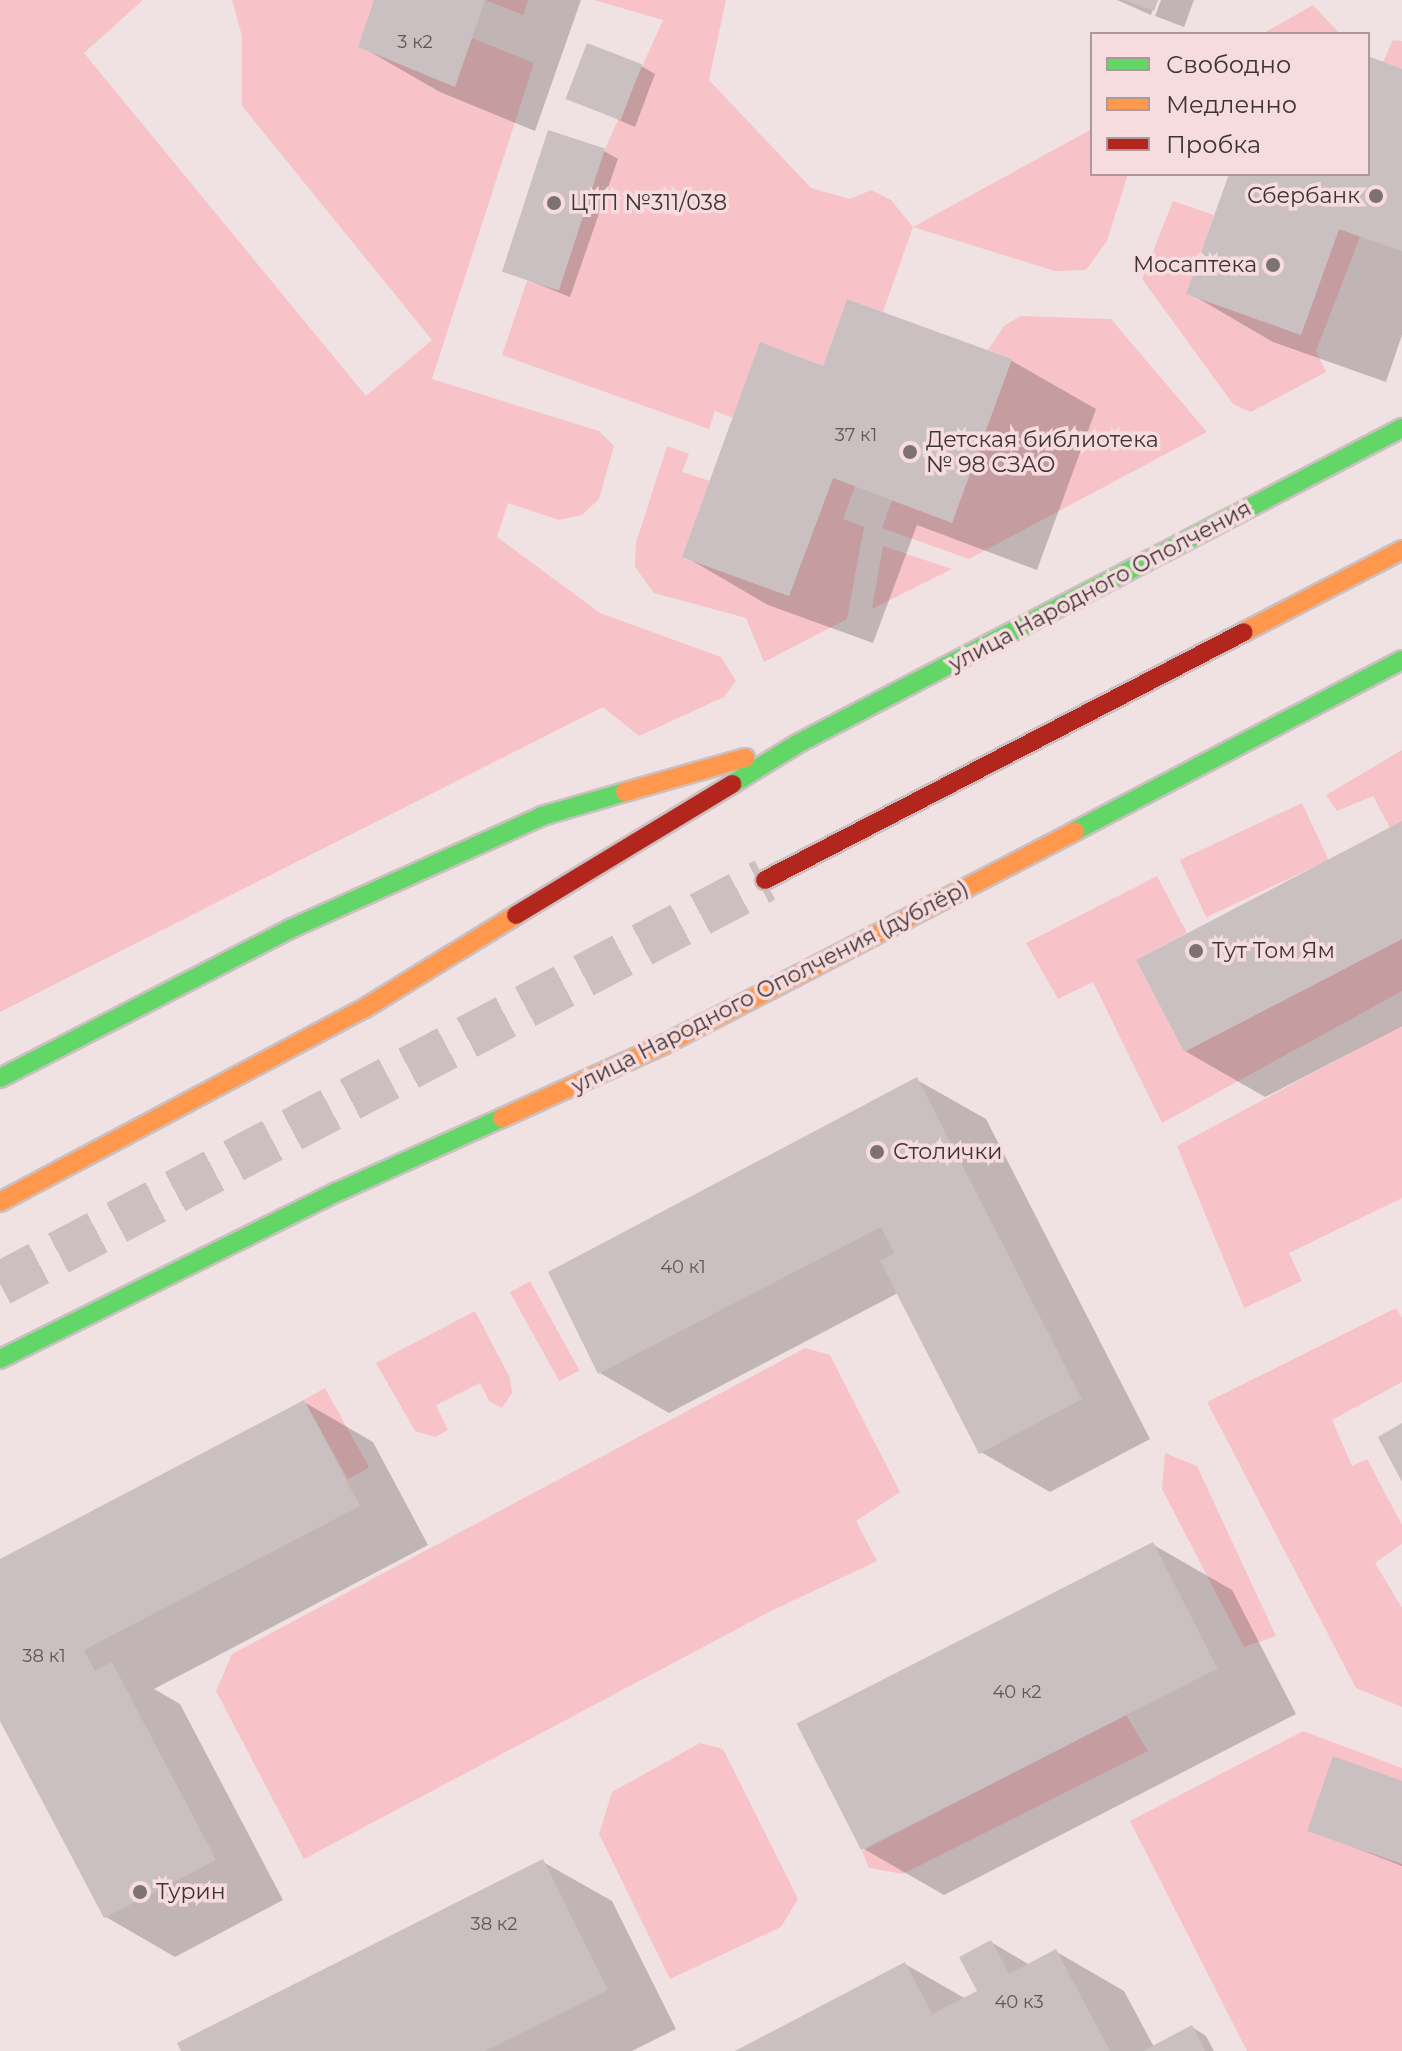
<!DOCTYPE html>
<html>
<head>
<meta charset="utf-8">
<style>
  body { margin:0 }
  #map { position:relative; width:1402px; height:2051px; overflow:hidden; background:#f0e2e3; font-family:Montserrat,sans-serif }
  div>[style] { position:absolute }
  .green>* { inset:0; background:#f7c3c9; transform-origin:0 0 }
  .shadow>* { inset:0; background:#0003 }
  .building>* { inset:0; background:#cbc0c1; transform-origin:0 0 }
  .secondary-tunnel>* { height:44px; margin-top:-22px; transform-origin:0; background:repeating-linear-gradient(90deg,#cdbfc0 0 44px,transparent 0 66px) }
  .roads { filter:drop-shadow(2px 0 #cbbfc0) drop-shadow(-2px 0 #cbbfc0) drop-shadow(0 2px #cbbfc0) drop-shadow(0 -2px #cbbfc0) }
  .fast>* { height:18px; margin:-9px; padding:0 9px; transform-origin:9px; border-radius:9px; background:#63d668 }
  .slow>* { height:18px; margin:-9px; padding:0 9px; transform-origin:9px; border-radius:9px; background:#ff974d }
  .jam>* { height:18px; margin:-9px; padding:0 9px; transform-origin:9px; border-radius:9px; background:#b3261e }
  .dots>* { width:22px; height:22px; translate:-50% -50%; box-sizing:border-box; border:4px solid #f6dcde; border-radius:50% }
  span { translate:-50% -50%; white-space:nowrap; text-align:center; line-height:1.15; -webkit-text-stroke:7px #f6dcde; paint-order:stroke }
  .number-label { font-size:18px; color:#625758 }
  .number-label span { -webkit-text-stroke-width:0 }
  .poi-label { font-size:22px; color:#3f3435 }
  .right { translate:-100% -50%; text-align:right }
  .left { translate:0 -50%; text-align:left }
  .street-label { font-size:22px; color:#3f3435 }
  .legend { position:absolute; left:1090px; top:32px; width:280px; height:144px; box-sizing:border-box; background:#f6dcde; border:2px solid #ad999a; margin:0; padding:10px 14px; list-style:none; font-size:24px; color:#3f3435 }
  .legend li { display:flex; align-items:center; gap:16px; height:40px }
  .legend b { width:40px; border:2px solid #ad999a }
</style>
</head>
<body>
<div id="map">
  <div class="green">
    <div style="clip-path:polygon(0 0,143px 0,84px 53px,366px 396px,432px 340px,242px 106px,242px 36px,232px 0,374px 0,455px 86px,472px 38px,534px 63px,432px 379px,599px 431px,614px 446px,599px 499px,582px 515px,559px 520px,508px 503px,497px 537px,600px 613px,721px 657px,736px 681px,724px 697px,639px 736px,603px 707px,0 1012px)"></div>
    <div style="clip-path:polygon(485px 0,528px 0,523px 15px)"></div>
    <div style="clip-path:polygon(594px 0,726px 0,709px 80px,811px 188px,850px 199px,871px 190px,891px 200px,913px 227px,1092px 129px,1092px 174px,1128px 174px,1107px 241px,1086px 270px,1055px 271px,913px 227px,883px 312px,847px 299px,823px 366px,733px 418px,715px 411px,709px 429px,502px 355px,527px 281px,555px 290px,605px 149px,663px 20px)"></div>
    <div style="clip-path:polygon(1313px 5px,1340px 34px,1262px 34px)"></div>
    <div style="clip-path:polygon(1393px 40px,1402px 41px,1402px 69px,1383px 62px)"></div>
    <div style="clip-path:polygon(1173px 201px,1214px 215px,1187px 294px,1301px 335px,1339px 229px,1360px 237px,1316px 351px,1326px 372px,1251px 412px,1233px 404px,1142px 279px)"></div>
    <div style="clip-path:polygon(1020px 316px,1111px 319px,1207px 432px,969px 559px,882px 528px,892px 500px,952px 522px,1012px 359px,988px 350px,1004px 326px)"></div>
    <div style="clip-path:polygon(667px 446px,689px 454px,682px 472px,710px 481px,682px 557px,789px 596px,833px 478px,855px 486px,843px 519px,864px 527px,847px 619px,764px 662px,746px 618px,654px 593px,635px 567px,636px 543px)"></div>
    <div style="clip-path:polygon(883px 546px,952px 569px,872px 609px)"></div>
    <div style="clip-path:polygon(1402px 750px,1402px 821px,1390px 828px,1373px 796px,1337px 811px,1326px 795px)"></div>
    <div style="left:1302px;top:803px;width:63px;height:135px;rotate:65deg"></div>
    <div style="clip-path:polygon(1157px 876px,1187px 933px,1136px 960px,1184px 1052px,1402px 939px,1402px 991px,1162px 1123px,1093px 982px,1058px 999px,1026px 943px)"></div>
    <div style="clip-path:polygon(1402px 1025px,1402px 1198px,1289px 1253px,1302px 1281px,1244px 1308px,1177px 1146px)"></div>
    <div style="left:530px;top:1281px;width:102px;height:23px;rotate:61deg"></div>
    <div style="clip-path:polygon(1396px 1308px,1402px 1318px,1402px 1382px,1332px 1420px,1352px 1466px,1367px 1459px,1402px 1525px,1402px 1544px,1375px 1563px,1402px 1608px,1402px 1707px,1356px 1688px,1207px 1402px)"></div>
    <div style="clip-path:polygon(475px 1311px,510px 1378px,512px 1393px,502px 1408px,489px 1401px,480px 1383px,436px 1405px,448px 1430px,435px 1437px,415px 1431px,376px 1363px)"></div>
    <div style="clip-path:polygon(805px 1348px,830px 1355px,900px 1492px,856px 1521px,877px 1561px,769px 1612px,304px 1859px,216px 1691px,232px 1654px)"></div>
    <div style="left:325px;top:1388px;width:91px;height:24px;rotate:61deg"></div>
    <div style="clip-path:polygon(1165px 1453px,1197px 1466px,1276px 1636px,1244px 1647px,1162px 1489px)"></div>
    <div style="clip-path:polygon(1126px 1715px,1148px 1751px,903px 1874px,869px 1868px,862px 1851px)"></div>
    <div style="clip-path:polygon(1303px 1731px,1402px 1768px,1402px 2051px,1247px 2051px,1130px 1821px)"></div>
    <div style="clip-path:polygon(700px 1743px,723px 1749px,798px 1899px,781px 1927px,670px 1979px,599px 1834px,612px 1792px)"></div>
  </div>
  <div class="shadow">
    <div style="clip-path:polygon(376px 0,581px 0,535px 131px,440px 92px,360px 46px)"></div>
    <div style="clip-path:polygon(1117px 0,1156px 0,1151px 15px)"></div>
    <div style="clip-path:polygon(1161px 0,1194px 0,1184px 27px,1155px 16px)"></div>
    <div style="clip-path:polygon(1368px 58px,1402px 70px,1402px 335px,1386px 382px,1273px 342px,1189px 293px,1231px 174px,1368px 174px)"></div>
    <div style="clip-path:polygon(641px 66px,655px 74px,635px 127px,568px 98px)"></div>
    <div style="clip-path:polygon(604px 151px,618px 159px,570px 297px,502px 270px)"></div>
    <div style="clip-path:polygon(848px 301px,1012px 361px,1096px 409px,1037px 570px,917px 525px,873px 643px,768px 605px,684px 556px,824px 369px)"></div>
    <div style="clip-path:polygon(1402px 823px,1402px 1026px,1265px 1097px,1185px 1051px)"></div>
    <div style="clip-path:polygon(917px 1080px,986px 1119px,1150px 1439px,1050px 1492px,981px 1452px,898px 1293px,669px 1413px,600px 1373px,551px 1273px)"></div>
    <div style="clip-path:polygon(304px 1402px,373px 1442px,428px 1545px,154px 1689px,180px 1704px,283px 1900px,175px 1957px,106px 1917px,0 1717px,0 1562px)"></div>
    <div style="clip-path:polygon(1152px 1544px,1232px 1590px,1296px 1714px,944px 1895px,864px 1849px)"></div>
    <div style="clip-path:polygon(1402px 1783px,1402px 1866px,1309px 1830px)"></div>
    <div style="clip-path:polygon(543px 1862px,612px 1901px,676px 2029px,632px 2051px,183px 2051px)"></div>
    <div style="clip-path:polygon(991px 1942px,1030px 1965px,1055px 1951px,1124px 1991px,1154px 2047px,1192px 2027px,1206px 2036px,1214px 2051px,739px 2051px,905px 1964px,966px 1999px,980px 1992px)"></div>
  </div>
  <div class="building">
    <div style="clip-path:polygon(374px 0,485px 0,455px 87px,358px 47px)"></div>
    <div style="clip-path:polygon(1123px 0,1158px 0,1154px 11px)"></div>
    <div style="left:587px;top:43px;width:59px;height:60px;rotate:21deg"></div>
    <div style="clip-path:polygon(1368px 56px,1402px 69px,1402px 251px,1339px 229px,1301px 335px,1186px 294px,1229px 174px,1368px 174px)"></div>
    <div style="left:548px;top:130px;width:60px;height:149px;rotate:18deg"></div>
    <div style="clip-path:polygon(847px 299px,1012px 359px,952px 523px,833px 478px,789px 596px,682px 557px,760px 342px,823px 366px)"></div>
    <div style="clip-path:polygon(1402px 821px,1402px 939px,1184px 1052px,1136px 960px)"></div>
    <div style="clip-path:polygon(917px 1077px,1082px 1399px,979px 1454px,880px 1261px,894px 1253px,881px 1227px,598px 1374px,548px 1272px)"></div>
    <div style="clip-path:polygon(304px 1400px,360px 1506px,84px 1650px,95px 1671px,112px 1662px,216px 1860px,104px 1918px,0 1721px,0 1559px)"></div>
    <div style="clip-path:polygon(1402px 1423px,1402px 1482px,1378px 1437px)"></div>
    <div style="left:1153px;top:1542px;width:142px;height:400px;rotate:63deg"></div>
    <div style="clip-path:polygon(1333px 1756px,1402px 1781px,1402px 1864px,1307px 1831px)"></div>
    <div style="clip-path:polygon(543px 1859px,608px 1990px,485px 2051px,181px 2051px,177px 2043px)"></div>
    <div style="clip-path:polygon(991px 1940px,1009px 1974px,1056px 1949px,1110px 2051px,735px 2051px,905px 1962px,932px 2014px,977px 1991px,959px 1957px)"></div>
    <div style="clip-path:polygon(1192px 2025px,1205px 2051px,1143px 2051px)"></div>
  </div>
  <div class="secondary-tunnel">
    <div style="left:0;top:1284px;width:865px;rotate:-27.84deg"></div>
  </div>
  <div class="roads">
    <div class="fast">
      <div style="left:732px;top:784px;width:76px;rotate:-31.6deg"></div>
      <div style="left:797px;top:744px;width:683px;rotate:-27.58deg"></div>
      <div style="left:1075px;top:831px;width:369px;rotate:-27.6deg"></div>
      <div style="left:0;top:1078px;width:328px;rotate:-27.2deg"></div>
      <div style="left:292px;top:928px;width:274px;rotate:-24.1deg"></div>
      <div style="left:542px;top:816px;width:86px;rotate:-16.1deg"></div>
      <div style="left:0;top:1359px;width:376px;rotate:-26.4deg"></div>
      <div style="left:337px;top:1192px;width:181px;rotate:-24.2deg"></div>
    </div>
    <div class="slow">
      <div style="left:1244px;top:632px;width:178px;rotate:-27.4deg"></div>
      <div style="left:625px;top:792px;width:125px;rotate:-15.8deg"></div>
      <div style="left:502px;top:1118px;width:177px;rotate:-24.4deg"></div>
      <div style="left:663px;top:1045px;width:464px;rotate:-27.4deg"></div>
      <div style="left:0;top:1202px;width:413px;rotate:-28deg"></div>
      <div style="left:365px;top:1008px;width:177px;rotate:-31.6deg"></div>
    </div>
    <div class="jam">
      <div style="left:765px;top:880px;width:539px;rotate:-27.37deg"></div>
      <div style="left:516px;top:915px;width:253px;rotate:-31.2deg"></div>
    </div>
  </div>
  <div class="dots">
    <div style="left:1376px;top:196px;background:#7d7172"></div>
    <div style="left:554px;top:203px;background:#7d7172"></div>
    <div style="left:1273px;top:265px;background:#7d7172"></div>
    <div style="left:910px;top:452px;background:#7d7172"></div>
    <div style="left:1196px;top:951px;background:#7d7172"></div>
    <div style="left:877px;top:1152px;background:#7d7172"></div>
    <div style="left:140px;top:1892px;background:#7d7172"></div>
  </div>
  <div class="number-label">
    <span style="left:415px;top:42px">3 к2</span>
    <span style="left:856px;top:435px">37 к1</span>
    <span style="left:683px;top:1267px">40 к1</span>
    <span style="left:44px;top:1656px">38 к1</span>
    <span style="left:1017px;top:1692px">40 к2</span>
    <span style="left:494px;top:1924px">38 к2</span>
    <span style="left:1019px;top:2002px">40 к3</span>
  </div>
  <div class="poi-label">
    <span class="right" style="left:1360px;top:196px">Сбербанк</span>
    <span class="left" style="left:570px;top:203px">ЦТП №311/038</span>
    <span class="right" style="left:1257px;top:265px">Мосаптека</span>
    <span class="left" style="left:926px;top:452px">Детская библиотека<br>№ 98 СЗАО</span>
    <span class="left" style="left:1212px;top:951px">Тут Том Ям</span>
    <span class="left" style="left:893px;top:1152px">Столички</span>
    <span class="left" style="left:156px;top:1892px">Турин</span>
  </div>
  <div class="street-label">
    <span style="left:1100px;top:586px;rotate:-28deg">улица Народного Ополчения</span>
    <span style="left:770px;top:987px;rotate:-27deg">улица Народного Ополчения (дублёр)</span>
  </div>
  <ul class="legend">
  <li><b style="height:10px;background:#63d668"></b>Свободно</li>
  <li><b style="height:10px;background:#ff974d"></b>Медленно</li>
  <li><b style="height:10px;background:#b3261e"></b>Пробка</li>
  </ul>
</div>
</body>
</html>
